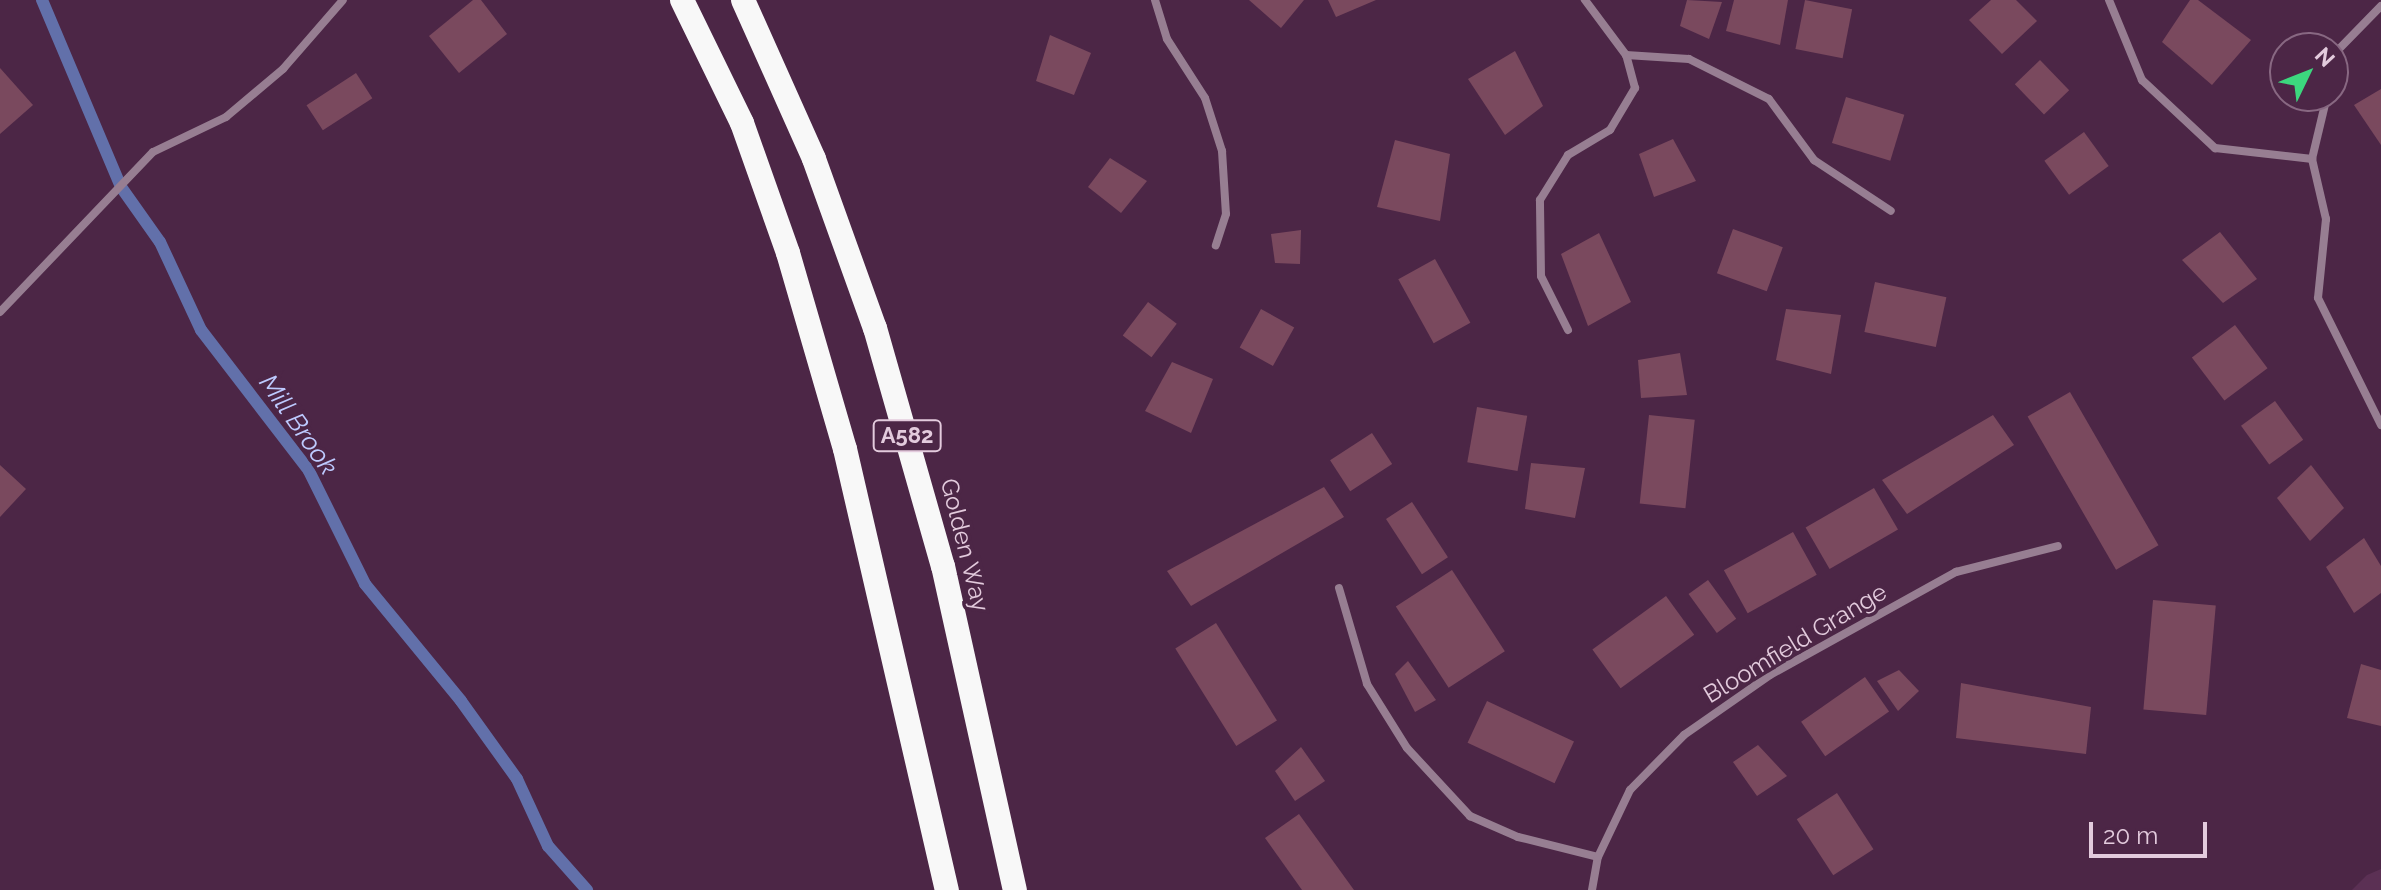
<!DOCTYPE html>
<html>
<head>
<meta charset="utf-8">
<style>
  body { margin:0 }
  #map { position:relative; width:2381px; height:890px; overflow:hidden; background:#4c2646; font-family:Raleway,sans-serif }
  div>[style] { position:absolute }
  .built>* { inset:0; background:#5b3054 }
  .stream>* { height:12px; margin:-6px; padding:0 6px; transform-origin:6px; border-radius:6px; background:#6270aa }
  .building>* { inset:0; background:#7a495e; transform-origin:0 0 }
  .street>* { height:8px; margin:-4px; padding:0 4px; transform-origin:4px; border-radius:4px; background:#977e92 }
  .highway>* { height:24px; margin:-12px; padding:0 12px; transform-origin:12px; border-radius:12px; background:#f8f8f8 }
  span { translate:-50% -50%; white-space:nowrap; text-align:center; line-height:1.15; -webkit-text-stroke:7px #4c2646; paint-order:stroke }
  .shield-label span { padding:2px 6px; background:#4c2646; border:2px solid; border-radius:6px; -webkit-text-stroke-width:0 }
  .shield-label { font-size:22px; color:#e3cbdd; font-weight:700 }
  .street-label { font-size:24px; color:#e3cbdd }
  .water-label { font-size:26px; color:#bdcafe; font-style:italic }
  .north { position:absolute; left:2269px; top:32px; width:80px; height:80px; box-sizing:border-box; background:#4c2646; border:2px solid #886882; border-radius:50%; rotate:47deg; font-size:22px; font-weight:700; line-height:32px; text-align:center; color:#e3cbdd }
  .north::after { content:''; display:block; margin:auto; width:28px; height:36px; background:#3cd77e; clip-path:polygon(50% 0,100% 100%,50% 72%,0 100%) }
  .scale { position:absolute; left:2089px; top:822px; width:118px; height:36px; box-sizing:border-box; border:4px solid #e3cbdd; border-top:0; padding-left:10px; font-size:24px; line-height:28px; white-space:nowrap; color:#e3cbdd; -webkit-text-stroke:6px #4c2646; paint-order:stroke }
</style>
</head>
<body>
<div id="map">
  <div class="built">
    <div style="clip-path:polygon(2381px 869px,2381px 890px,2352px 890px,2367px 875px)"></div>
  </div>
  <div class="stream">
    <div style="left:42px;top:0;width:203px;rotate:67.1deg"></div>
    <div style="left:121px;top:187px;width:67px;rotate:54.7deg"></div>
    <div style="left:160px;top:242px;width:97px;rotate:65deg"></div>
    <div style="left:201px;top:330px;width:178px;rotate:52.5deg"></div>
    <div style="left:309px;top:471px;width:126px;rotate:63.6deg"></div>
    <div style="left:365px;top:584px;width:151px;rotate:50.6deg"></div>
    <div style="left:461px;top:701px;width:96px;rotate:54.3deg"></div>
    <div style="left:517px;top:779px;width:74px;rotate:65.2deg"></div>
    <div style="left:548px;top:846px;width:59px;rotate:48.4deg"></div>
  </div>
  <div class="building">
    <div style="clip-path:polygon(473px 0,481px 0,507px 34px,459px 73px,429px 36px)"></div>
    <div style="clip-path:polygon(1249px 0,1304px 0,1281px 28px)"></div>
    <div style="clip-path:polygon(1328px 0,1376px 0,1336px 17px)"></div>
    <div style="clip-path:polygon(1687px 0,1722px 2px,1709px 39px,1680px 26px)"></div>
    <div style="clip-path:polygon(1734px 0,1788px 0,1780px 45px,1726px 31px)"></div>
    <div style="left:1805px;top:0;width:48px;height:50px;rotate:11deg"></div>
    <div style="clip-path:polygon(1991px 0,2016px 0,2037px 21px,2002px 54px,1969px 20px)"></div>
    <div style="clip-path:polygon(2190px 0,2198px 0,2251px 40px,2212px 85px,2162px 42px)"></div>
    <div style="clip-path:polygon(1050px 35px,1091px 53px,1074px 95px,1036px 81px)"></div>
    <div style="clip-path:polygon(1515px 51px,1543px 106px,1505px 135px,1468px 79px)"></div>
    <div style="left:2040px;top:60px;width:42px;height:35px;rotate:46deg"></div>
    <div style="clip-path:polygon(0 68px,33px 105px,0 134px)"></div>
    <div style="left:356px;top:73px;width:30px;height:59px;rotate:57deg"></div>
    <div style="clip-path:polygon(2381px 89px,2381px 145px,2354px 105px)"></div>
    <div style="left:1846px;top:97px;width:61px;height:48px;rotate:17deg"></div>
    <div style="left:2084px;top:132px;width:42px;height:49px;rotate:54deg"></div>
    <div style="clip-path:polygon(1673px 139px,1696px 181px,1654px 197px,1639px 154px)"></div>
    <div style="clip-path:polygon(1395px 140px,1450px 154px,1440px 221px,1377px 207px)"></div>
    <div style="clip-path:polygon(1110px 158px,1147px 181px,1121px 213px,1088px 187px)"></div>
    <div style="left:1733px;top:229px;width:53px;height:47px;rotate:20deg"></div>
    <div style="clip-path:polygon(1301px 230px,1300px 264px,1275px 263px,1271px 234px)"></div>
    <div style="clip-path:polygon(2220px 232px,2257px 279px,2223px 303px,2182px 260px)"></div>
    <div style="clip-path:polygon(1599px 233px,1631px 302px,1588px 326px,1561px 254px)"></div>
    <div style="left:1435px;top:259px;width:73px;height:42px;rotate:61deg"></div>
    <div style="left:1875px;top:282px;width:73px;height:51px;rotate:12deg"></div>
    <div style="left:1148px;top:302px;width:36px;height:42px;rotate:37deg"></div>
    <div style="left:1261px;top:309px;width:38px;height:44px;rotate:29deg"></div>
    <div style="clip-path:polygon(1786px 309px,1841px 315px,1831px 374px,1776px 360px)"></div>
    <div style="left:2235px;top:325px;width:54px;height:54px;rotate:53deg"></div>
    <div style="clip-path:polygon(1680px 353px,1687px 395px,1641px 398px,1638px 360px)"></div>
    <div style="clip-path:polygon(1172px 362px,1213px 379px,1191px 433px,1145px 411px)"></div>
    <div style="left:2070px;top:392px;width:177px;height:49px;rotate:60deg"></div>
    <div style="left:2275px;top:401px;width:48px;height:42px;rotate:54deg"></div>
    <div style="left:1477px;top:407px;width:51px;height:56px;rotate:10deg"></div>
    <div style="left:1649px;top:415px;width:46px;height:89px;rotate:6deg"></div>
    <div style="clip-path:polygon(1993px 415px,2014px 445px,1907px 514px,1882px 480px)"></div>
    <div style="left:1372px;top:433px;width:37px;height:50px;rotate:57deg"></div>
    <div style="clip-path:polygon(1531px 463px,1585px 468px,1575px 518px,1525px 509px)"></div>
    <div style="clip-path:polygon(0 465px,26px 489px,0 517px)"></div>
    <div style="clip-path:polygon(2311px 465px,2344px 508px,2310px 541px,2277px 498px)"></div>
    <div style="clip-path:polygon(1324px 487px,1344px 517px,1191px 606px,1167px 571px)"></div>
    <div style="left:1874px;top:488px;width:48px;height:79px;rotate:60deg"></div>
    <div style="left:1412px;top:502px;width:66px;height:31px;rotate:57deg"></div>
    <div style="left:1793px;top:532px;width:49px;height:79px;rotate:61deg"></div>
    <div style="clip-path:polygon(2364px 538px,2381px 566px,2381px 593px,2354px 613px,2326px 567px)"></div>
    <div style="left:1452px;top:570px;width:97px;height:67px;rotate:57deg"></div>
    <div style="left:1708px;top:580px;width:48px;height:24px;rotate:54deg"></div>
    <div style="left:1666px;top:596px;width:48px;height:91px;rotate:54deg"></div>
    <div style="left:2153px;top:600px;width:63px;height:110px;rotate:5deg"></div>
    <div style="left:1216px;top:623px;width:115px;height:48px;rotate:58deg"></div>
    <div style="clip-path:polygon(1408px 661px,1436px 700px,1415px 712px,1395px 674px)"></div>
    <div style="clip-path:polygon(2361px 664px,2381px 670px,2381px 726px,2347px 718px)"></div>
    <div style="clip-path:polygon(1899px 670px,1919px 691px,1898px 711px,1877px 681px)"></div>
    <div style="left:1865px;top:677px;width:42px;height:78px;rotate:55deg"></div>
    <div style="clip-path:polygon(1961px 683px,2091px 707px,2086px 754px,1956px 738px)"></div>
    <div style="left:1487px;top:701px;width:96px;height:46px;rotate:25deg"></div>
    <div style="clip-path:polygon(1758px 745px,1787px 776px,1757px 796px,1733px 762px)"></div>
    <div style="clip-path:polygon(1301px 747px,1325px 781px,1295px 801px,1275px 771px)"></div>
    <div style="left:1837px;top:793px;width:67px;height:48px;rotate:57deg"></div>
    <div style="clip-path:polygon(1299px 814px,1354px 890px,1302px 890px,1265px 838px)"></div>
  </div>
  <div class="street">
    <div style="left:1155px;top:0;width:41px;rotate:72.9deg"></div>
    <div style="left:1167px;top:39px;width:70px;rotate:57.2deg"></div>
    <div style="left:1205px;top:98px;width:56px;rotate:72.2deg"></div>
    <div style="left:1222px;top:151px;width:63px;rotate:86.4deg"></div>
    <div style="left:1226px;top:214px;width:33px;rotate:108deg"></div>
    <div style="left:2109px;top:0;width:87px;rotate:67.6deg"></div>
    <div style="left:2142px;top:80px;width:100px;rotate:43deg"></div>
    <div style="left:2215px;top:148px;width:98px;rotate:6.5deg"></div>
    <div style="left:1626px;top:55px;width:63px;rotate:3.6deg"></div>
    <div style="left:1689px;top:59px;width:89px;rotate:26.6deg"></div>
    <div style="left:1769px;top:99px;width:76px;rotate:53.6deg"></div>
    <div style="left:1814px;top:160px;width:92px;rotate:33.5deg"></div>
    <div style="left:2333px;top:73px;width:25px;rotate:-76deg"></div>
    <div style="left:2339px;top:49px;width:60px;rotate:-45.7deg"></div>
    <div style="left:2327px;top:96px;width:65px;rotate:103.4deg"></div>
    <div style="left:2312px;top:159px;width:62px;rotate:76.9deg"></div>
    <div style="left:2326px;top:219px;width:79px;rotate:95.8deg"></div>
    <div style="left:2318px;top:298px;width:142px;rotate:63.6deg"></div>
    <div style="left:0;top:312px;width:221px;rotate:-46.3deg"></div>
    <div style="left:153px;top:152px;width:81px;rotate:-25.6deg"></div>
    <div style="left:226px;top:117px;width:75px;rotate:-40.1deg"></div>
    <div style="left:283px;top:69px;width:91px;rotate:-49deg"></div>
    <div style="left:1568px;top:330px;width:60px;rotate:-116.6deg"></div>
    <div style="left:1541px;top:276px;width:76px;rotate:-90.8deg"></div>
    <div style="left:1540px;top:200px;width:53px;rotate:-58.1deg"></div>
    <div style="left:1568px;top:155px;width:49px;rotate:-30.8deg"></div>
    <div style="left:1610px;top:130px;width:49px;rotate:-59.2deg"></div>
    <div style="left:1635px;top:88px;width:34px;rotate:-105deg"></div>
    <div style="left:1626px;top:55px;width:69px;rotate:-126.7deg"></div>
    <div style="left:1339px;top:588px;width:100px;rotate:73.7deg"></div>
    <div style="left:1367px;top:684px;width:75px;rotate:58deg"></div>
    <div style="left:1407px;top:748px;width:93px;rotate:47.2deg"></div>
    <div style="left:1470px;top:816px;width:52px;rotate:23.6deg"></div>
    <div style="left:1518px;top:837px;width:82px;rotate:14deg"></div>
    <div style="left:1592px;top:890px;width:34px;rotate:-80deg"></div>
    <div style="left:1598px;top:857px;width:74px;rotate:-64.5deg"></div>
    <div style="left:1630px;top:790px;width:77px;rotate:-45.5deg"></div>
    <div style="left:1684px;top:735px;width:105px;rotate:-34.9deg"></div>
    <div style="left:1770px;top:675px;width:213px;rotate:-29deg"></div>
    <div style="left:1956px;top:572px;width:105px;rotate:-14.3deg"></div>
  </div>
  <div class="highway">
    <div style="left:682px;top:0;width:137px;rotate:64deg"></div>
    <div style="left:742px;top:123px;width:138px;rotate:70.5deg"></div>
    <div style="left:788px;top:253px;width:204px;rotate:73.8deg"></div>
    <div style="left:845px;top:449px;width:453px;rotate:77deg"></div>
    <div style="left:743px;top:0;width:174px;rotate:65.9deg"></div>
    <div style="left:814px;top:159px;width:180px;rotate:70.2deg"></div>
    <div style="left:875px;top:328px;width:248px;rotate:74.1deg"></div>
    <div style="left:943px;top:566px;width:332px;rotate:77.5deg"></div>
  </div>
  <div class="shield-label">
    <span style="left:907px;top:436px">A582</span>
  </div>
  <div class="street-label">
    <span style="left:965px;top:545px;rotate:76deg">Golden Way</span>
    <span style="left:1795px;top:643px;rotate:-31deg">Bloomfield Grange</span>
  </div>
  <div class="water-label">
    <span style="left:298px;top:425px;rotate:55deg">Mill Brook</span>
  </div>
  <div class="north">N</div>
  <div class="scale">20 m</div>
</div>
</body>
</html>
